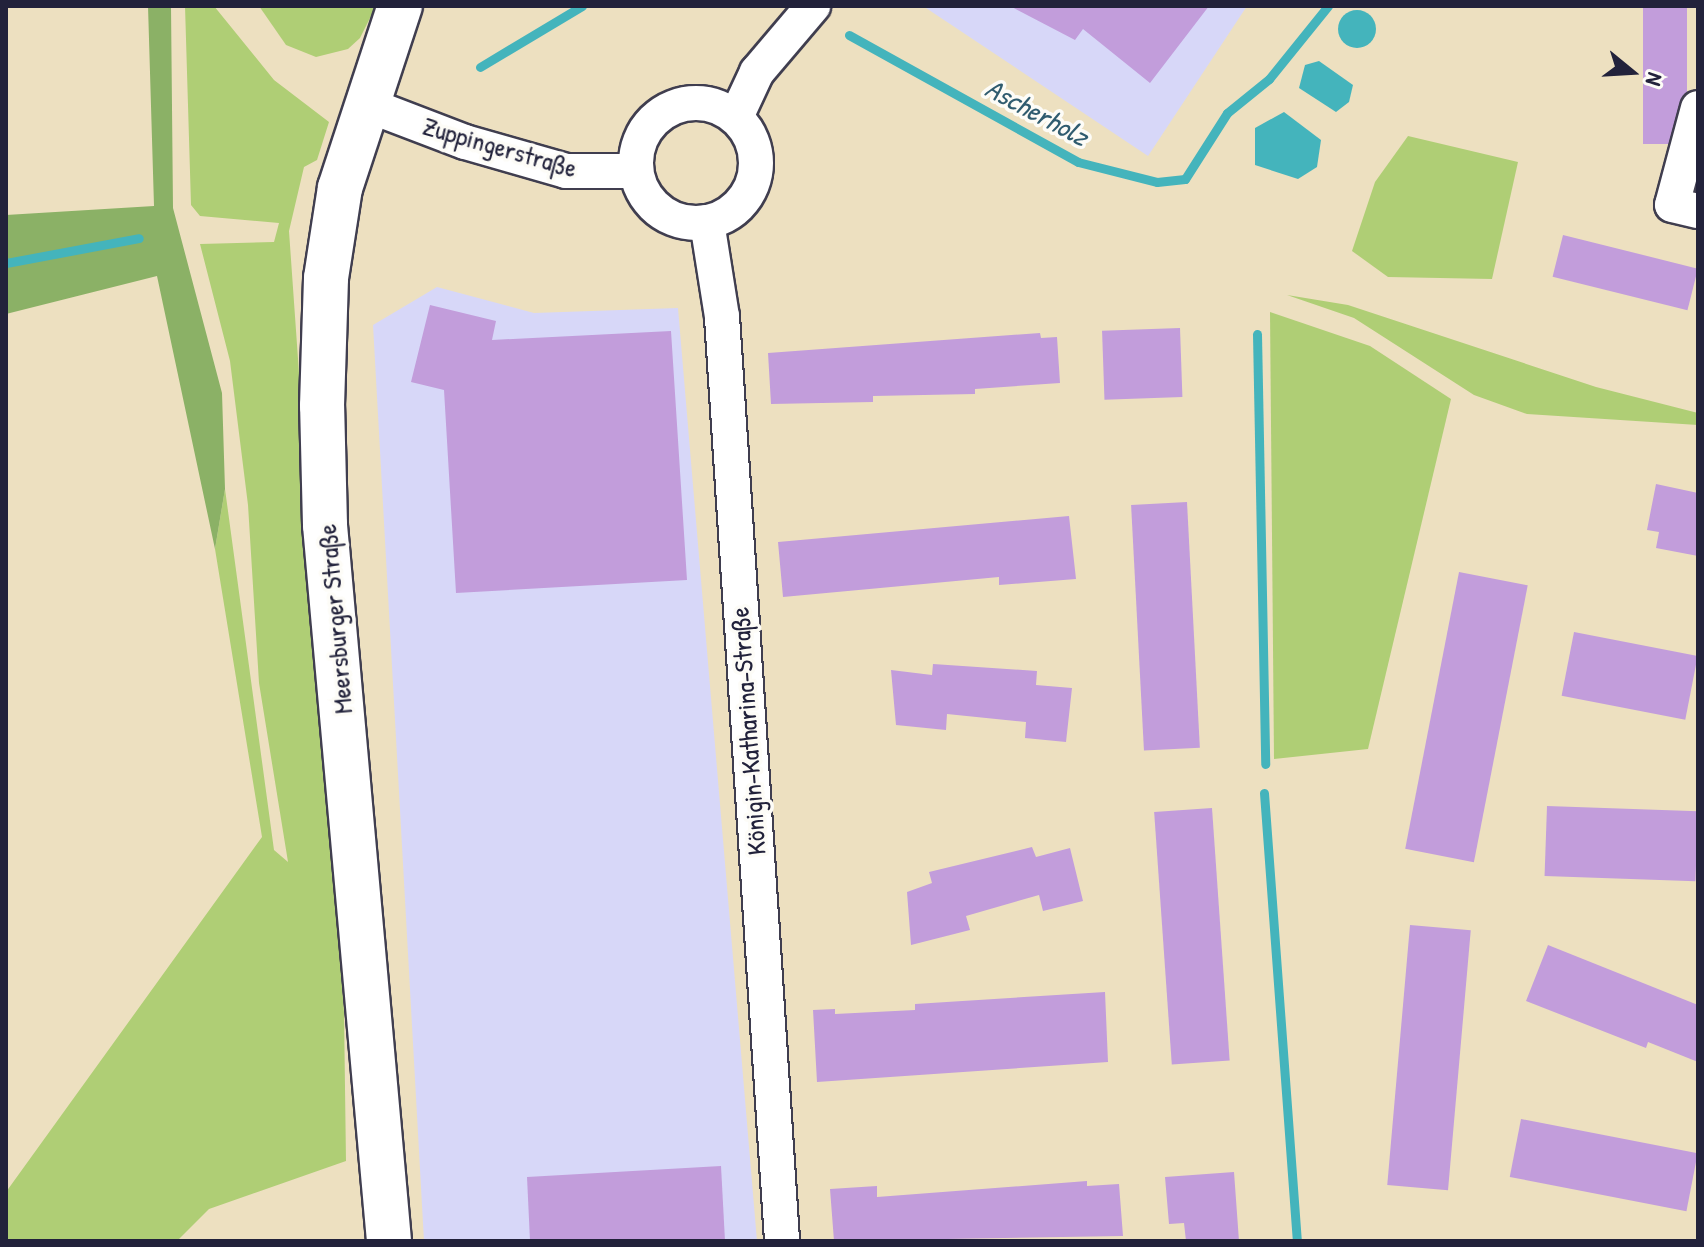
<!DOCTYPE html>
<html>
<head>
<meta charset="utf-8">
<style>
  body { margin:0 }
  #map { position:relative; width:1704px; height:1247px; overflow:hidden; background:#ede0c0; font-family:"Patrick Hand",sans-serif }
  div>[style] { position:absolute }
  .built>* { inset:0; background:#d7d7f8 }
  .green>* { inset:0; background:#afce75 }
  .forest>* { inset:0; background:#8bb166 }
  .water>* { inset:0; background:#44b4bc }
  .round { border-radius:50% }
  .stream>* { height:9px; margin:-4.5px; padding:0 4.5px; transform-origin:4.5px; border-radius:4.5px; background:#44b4bc }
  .building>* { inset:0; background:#c29ddb; transform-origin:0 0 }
  .roads { filter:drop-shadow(2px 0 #403e4f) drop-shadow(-2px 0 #403e4f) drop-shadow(0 2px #403e4f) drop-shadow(0 -2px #403e4f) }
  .street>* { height:34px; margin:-17px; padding:0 17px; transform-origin:17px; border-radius:17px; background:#fff }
  .street>.ring { margin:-17px; padding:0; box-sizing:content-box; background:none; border:34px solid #fff; border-radius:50% }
  .secondary>* { height:44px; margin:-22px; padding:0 22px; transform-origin:22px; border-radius:22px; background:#fff }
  span { translate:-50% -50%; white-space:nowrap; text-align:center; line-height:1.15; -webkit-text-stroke:7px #fdfcf7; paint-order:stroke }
  .street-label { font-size:26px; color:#22223b }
  .water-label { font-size:28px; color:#305c6f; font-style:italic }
  .frame { position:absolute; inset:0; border:8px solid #22223b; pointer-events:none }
  .north { position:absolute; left:1592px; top:32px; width:80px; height:80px; -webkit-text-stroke:6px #fdfcf7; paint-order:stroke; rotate:108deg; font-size:22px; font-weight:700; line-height:32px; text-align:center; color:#22223b }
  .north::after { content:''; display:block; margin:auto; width:28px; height:36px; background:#22223b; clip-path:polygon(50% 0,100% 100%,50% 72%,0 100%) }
</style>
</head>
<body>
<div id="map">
  <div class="built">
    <div style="clip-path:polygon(923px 6px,1247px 6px,1148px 156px)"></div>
    <div style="clip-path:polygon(437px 287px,534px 313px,678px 308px,757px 1241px,424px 1241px,373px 325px)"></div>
  </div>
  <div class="green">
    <div style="clip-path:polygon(185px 6px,214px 6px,274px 80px,329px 122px,317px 160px,304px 167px,289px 231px,344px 1012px,346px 1161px,209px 1209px,177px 1241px,6px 1241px,6px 1192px,262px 837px,215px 549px,225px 489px,274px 850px,288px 862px,259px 683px,248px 505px,230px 361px,200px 244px,274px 242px,279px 223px,200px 216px,191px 205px)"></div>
    <div style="clip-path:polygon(259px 6px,376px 6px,360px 38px,348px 49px,316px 57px,286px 45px)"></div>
    <div style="clip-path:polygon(1408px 136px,1518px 162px,1492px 279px,1388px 277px,1352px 251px,1375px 182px)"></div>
    <div style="clip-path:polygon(1287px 295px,1348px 305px,1596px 387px,1698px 413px,1698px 425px,1527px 414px,1474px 395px,1354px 318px)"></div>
    <div style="clip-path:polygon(1270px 312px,1370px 346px,1451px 399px,1368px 749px,1274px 759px)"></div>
  </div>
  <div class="forest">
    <div style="clip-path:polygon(148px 6px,171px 6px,173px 208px,222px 393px,225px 489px,215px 549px,157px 276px,6px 314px,6px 215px,154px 206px)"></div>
  </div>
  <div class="water">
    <div class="round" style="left:1338px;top:10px;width:38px;height:38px"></div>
    <div style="clip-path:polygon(1319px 61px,1353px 85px,1349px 102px,1336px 112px,1299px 88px,1305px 65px)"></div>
    <div style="clip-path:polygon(1284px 112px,1321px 140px,1317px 167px,1298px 179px,1255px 165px,1255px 128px)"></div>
  </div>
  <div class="stream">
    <div style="left:849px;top:35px;width:262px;rotate:29deg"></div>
    <div style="left:1078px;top:162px;width:81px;rotate:14.2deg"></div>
    <div style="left:1157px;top:182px;width:28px;rotate:-6deg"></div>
    <div style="left:1185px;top:179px;width:78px;rotate:-57.5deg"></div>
    <div style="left:1227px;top:113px;width:54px;rotate:-39deg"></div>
    <div style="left:1269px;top:79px;width:94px;rotate:-51.1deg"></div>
    <div style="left:480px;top:67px;width:119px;rotate:-30.9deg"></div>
    <div style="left:6px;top:263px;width:135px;rotate:-10.6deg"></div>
    <div style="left:1257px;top:334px;width:430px;rotate:88.9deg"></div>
    <div style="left:1264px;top:793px;width:449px;rotate:85.8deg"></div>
  </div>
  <div class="building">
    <div style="clip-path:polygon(1010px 6px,1209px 6px,1150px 83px,1083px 29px,1075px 40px)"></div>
    <div style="left:1643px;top:6px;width:44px;height:138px"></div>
    <div style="left:1563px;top:235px;width:139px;height:43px;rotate:14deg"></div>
    <div style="clip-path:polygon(430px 305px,496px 321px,492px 340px,671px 331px,687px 580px,456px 593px,444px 390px,411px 382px)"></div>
    <div style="left:1180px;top:328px;width:69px;height:78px;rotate:88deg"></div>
    <div style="clip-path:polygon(1040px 333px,1041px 338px,1057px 337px,1060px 383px,975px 389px,975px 394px,873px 396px,873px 402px,771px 404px,768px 353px)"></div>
    <div style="clip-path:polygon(1656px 484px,1698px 493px,1698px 556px,1656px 548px,1659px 532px,1647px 530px)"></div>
    <div style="left:1187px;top:502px;width:246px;height:56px;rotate:87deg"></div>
    <div style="clip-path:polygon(1069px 516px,1076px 579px,999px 585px,999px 577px,783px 597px,778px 542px)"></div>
    <div style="left:1459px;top:572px;width:70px;height:282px;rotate:11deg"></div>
    <div style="left:1574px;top:632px;width:126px;height:65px;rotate:11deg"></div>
    <div style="clip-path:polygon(933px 664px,1037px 671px,1036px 685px,1072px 688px,1066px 742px,1025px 738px,1026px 722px,947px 714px,946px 730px,896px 725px,891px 670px,932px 675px)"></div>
    <div style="left:1547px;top:806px;width:151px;height:70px;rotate:2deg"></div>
    <div style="left:1212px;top:808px;width:253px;height:58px;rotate:86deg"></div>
    <div style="clip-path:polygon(1032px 847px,1036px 857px,1070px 848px,1083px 901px,1043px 911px,1039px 895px,966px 916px,970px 930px,911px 945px,907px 892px,932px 883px,929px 872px)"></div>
    <div style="left:1410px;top:925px;width:61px;height:261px;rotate:5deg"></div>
    <div style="clip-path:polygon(1548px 945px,1698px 1005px,1698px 1062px,1648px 1042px,1646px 1048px,1526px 1001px)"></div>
    <div style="clip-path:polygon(1105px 992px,1108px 1062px,817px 1082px,813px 1010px,835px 1009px,835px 1014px,915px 1010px,915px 1004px)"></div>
    <div style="left:1521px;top:1119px;width:180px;height:59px;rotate:11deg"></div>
    <div style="clip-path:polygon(721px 1166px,725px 1241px,530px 1241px,527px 1177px)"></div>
    <div style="clip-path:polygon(1234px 1172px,1239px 1241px,1186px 1241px,1184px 1223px,1169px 1224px,1165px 1177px)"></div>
    <div style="clip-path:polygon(1087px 1181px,1087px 1186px,1119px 1184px,1123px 1236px,834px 1241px,830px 1189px,877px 1186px,877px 1197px)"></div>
  </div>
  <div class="roads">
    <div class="street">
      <div class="ring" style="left:636px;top:103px;width:86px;height:86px"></div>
      <div style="left:368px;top:105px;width:104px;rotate:20.9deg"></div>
      <div style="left:465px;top:142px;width:105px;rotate:16deg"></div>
      <div style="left:566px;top:171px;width:70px"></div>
      <div style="left:1698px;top:108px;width:100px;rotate:105deg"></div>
      <div style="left:1672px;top:205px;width:27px;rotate:13deg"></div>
      <div style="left:736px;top:117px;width:50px;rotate:-65deg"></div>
      <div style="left:757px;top:72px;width:87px;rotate:-49.7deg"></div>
      <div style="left:707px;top:222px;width:96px;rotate:81deg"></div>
      <div style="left:722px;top:317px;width:926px;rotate:86.28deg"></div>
    </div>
    <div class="secondary">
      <div style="left:389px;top:1241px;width:719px;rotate:-95.11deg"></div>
      <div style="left:325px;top:525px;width:119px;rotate:-91.4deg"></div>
      <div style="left:322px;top:406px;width:128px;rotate:-88.2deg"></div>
      <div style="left:326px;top:278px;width:91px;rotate:-81.2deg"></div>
      <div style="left:340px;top:188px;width:192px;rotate:-71.8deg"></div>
    </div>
  </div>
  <div class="street-label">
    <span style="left:500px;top:147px;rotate:16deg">Zuppingerstraße</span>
    <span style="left:335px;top:619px;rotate:-95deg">Meersburger Straße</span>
    <span style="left:748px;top:731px;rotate:-94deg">Königin-Katharina-Straße</span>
  </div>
  <div class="water-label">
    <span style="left:1037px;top:112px;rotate:28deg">Ascherholz</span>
  </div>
  <div class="frame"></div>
  <div class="north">N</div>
</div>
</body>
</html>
